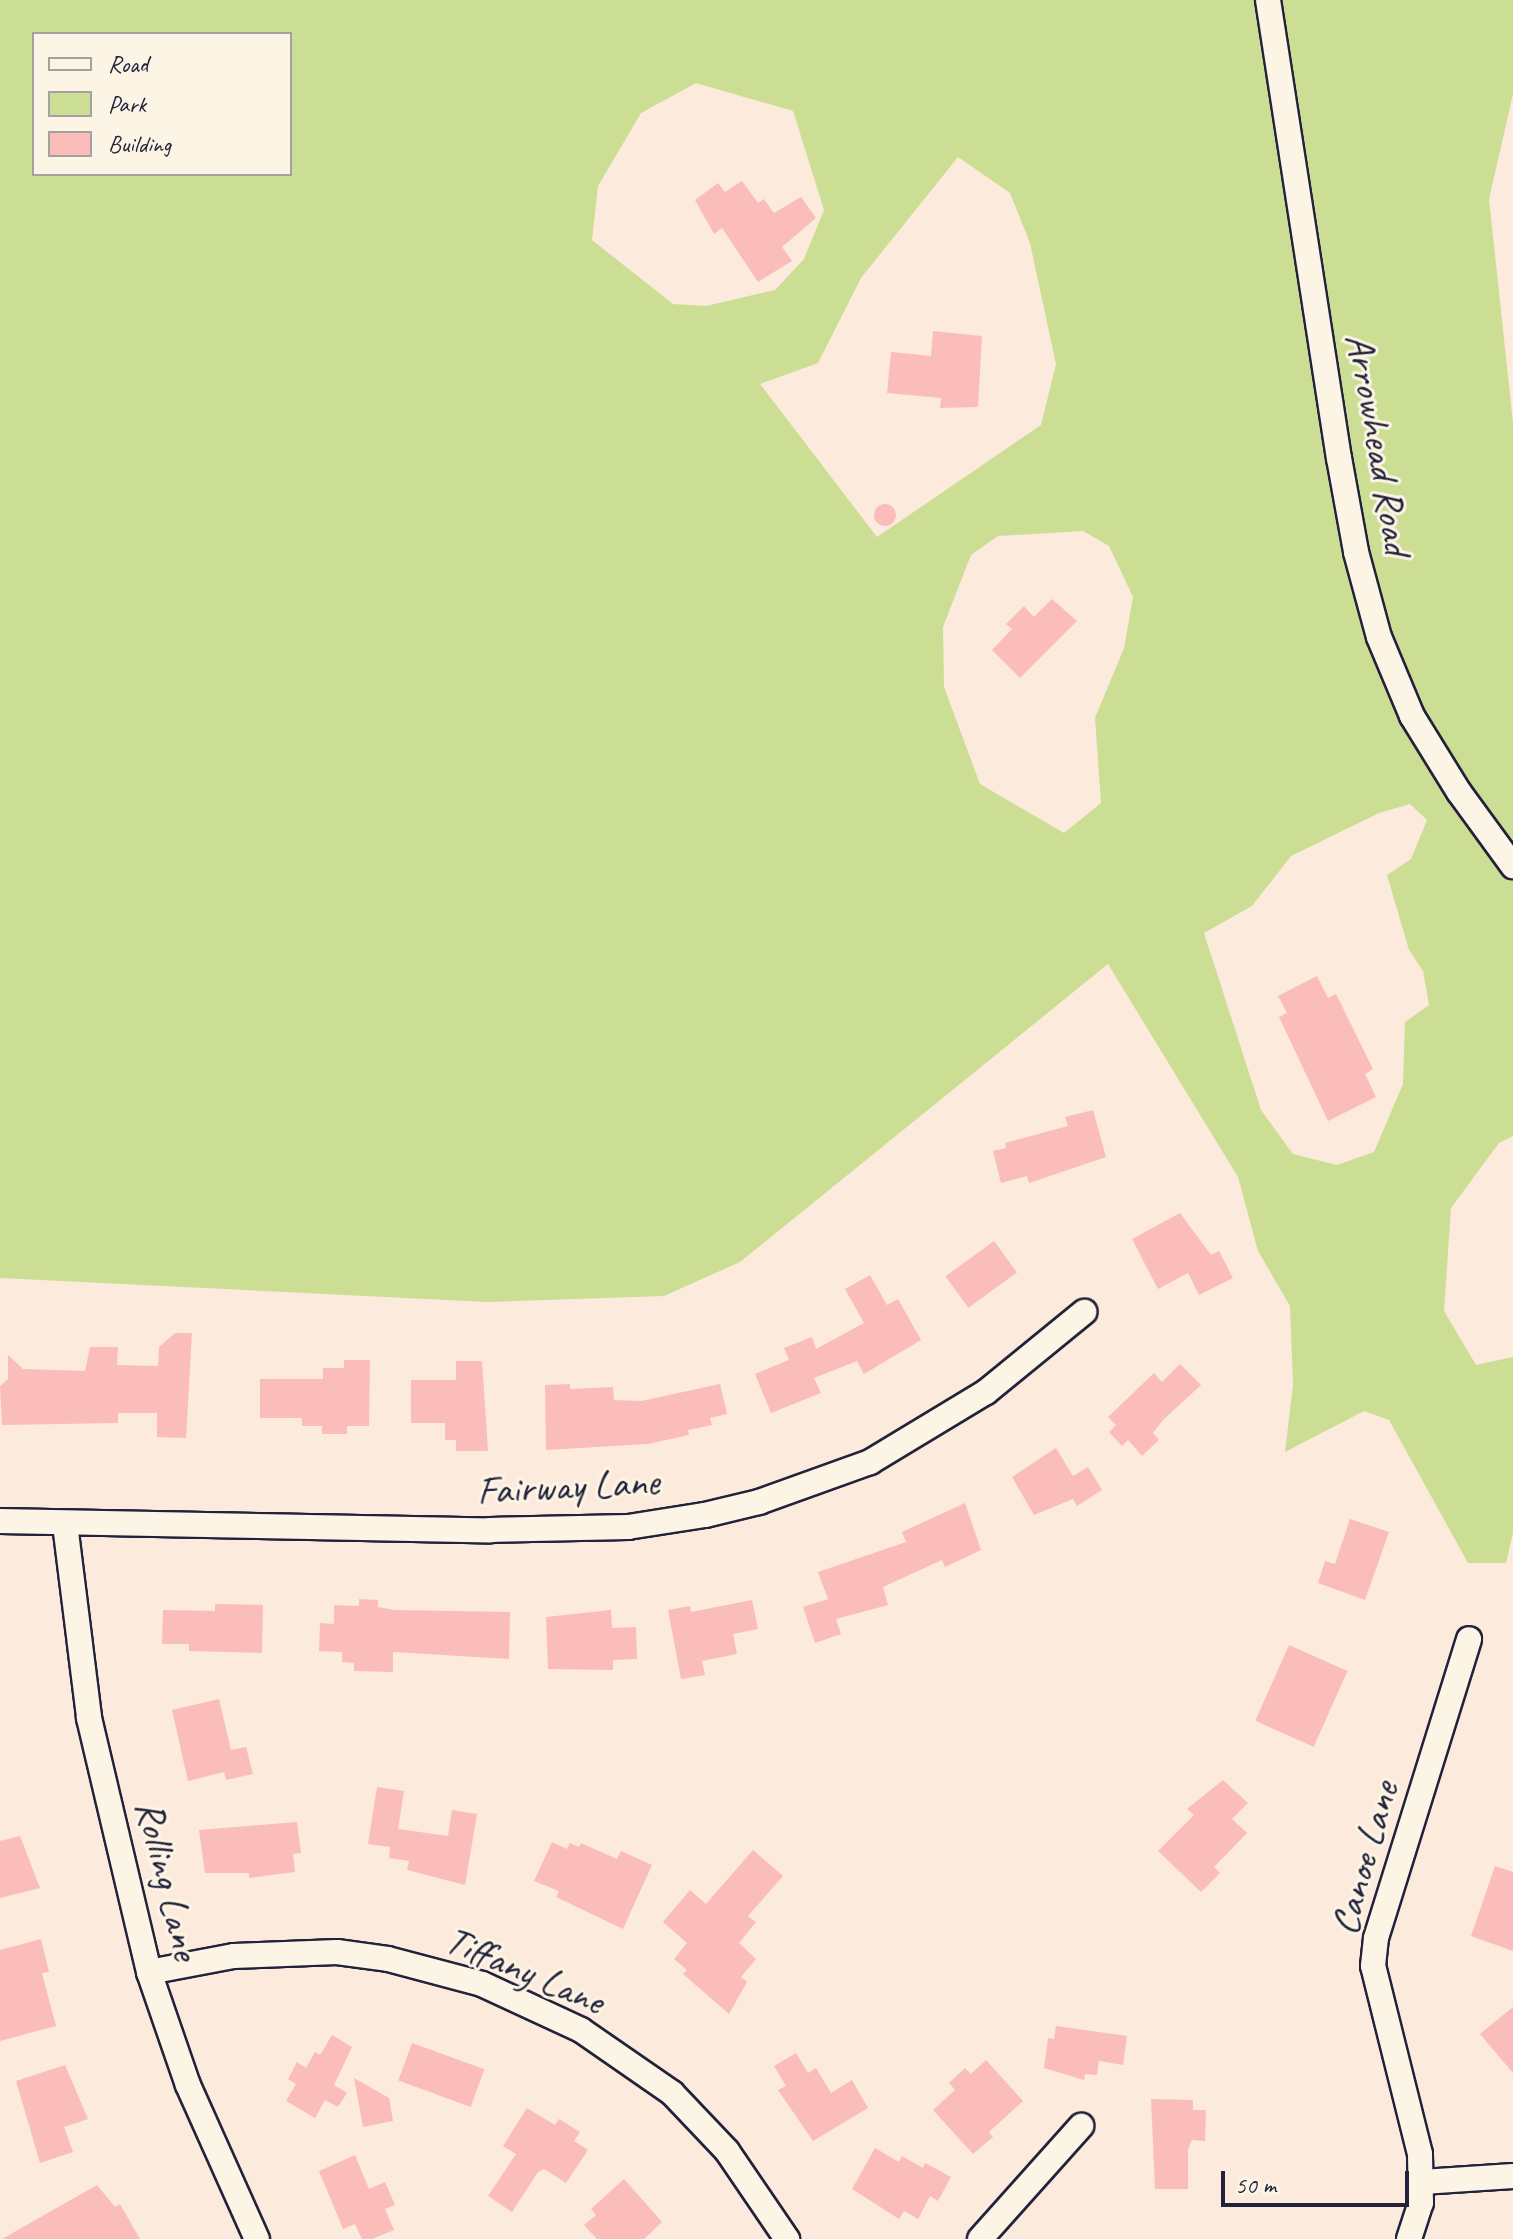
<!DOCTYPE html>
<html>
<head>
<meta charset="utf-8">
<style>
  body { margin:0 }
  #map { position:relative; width:1513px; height:2239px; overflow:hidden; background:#fceadc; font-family:Caveat,sans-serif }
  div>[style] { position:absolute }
  .green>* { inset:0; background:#ccde93 }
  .building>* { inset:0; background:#fabdba; transform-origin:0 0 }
  .round { border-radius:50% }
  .roads { filter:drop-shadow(2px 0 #22223b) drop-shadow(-2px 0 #22223b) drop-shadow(0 2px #22223b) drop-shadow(0 -2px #22223b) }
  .minor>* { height:24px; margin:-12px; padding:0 12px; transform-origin:12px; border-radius:12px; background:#fcf5e5 }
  span { translate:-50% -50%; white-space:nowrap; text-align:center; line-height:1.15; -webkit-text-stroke:6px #fcf5e5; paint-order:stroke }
  .street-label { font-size:40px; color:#22223b }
  .legend { position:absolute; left:32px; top:32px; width:260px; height:144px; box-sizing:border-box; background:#fcf5e5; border:2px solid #a5a1a1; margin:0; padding:10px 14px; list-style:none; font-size:24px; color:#22223b }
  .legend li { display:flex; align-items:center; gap:16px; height:40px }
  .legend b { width:40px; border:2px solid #a5a1a1 }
  .scale { position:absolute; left:1221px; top:2171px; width:188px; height:36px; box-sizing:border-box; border:4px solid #22223b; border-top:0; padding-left:10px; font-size:24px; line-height:28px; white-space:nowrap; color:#22223b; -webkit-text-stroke:6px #fcf5e5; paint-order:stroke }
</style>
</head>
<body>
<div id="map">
  <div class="green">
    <div style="clip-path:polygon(evenodd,0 0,1513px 0,1513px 94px,1489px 199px,1513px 423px,1513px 1136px,1499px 1143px,1451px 1208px,1444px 1311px,1476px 1365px,1513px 1357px,1513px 1533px,1506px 1563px,1468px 1563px,1389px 1420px,1364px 1411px,1285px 1452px,1293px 1385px,1290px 1306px,1258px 1251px,1238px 1177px,1108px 964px,740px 1262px,664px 1296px,487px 1302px,0 1278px,0 0,34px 34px,290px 34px,290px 174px,34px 174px,34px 34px,0 0,696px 83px,793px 111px,824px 210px,804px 259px,775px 290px,706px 306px,673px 304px,592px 240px,598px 186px,641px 113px,696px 83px,0 0,958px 157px,1010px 193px,1030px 243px,1056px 364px,1041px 425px,877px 537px,760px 384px,818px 363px,861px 278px,958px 157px,0 0,1083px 531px,1109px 546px,1133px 597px,1124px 648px,1095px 718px,1101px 803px,1064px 833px,980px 784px,944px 687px,943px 627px,971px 555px,998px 536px,1083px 531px,0 0,1410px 804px,1427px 820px,1411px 859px,1387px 875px,1409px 950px,1423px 971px,1429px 1005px,1405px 1022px,1403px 1084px,1374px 1152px,1337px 1165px,1293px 1154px,1261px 1110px,1204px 933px,1252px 906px,1291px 856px,1379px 813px,1410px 804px)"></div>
  </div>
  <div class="building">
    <div style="clip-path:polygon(742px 181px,758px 203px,764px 199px,774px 213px,801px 197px,816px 218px,782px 247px,792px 261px,758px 282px,722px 228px,714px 234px,695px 200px,718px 183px,725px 192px)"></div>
    <div style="clip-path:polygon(933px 331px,982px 336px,978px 407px,940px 408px,941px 398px,887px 393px,891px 352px,931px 356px)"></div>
    <div class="round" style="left:874px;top:504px;width:22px;height:22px"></div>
    <div style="clip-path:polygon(1052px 599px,1077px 621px,1020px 678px,992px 650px,1012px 629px,1006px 624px,1024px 606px,1034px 617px)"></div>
    <div style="clip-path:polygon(1317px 976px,1328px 998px,1336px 994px,1373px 1069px,1365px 1074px,1376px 1097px,1328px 1121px,1279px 1017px,1287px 1013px,1278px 996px)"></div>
    <div style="clip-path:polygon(1093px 1110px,1106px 1157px,1029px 1183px,1027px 1176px,1001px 1183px,993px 1151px,1006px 1148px,1005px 1143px,1068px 1126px,1065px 1117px)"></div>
    <div style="clip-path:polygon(1180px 1213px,1211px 1255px,1219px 1251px,1233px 1278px,1199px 1295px,1188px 1273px,1158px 1289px,1132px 1239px)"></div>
    <div style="left:994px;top:1241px;width:39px;height:60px;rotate:54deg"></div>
    <div style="clip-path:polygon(870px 1275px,887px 1305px,898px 1299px,921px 1340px,864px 1374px,857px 1361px,814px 1378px,821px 1393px,771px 1413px,755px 1374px,789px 1360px,784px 1348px,812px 1337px,816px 1349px,864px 1323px,845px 1289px)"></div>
    <div style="clip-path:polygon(175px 1333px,192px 1333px,186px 1438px,157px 1437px,157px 1413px,118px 1413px,118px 1423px,2px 1425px,0 1386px,8px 1379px,8px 1355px,23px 1369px,85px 1371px,90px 1347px,118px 1347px,117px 1365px,158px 1366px,159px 1347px)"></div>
    <div style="clip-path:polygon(344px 1360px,370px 1360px,369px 1426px,347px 1426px,347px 1434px,322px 1434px,322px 1426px,302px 1426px,302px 1418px,260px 1418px,260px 1379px,323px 1379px,323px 1368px,344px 1368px)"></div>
    <div style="clip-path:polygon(456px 1361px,482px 1361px,488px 1451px,456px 1451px,456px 1440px,445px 1440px,445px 1423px,411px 1423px,411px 1380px,456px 1380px)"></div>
    <div style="clip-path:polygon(1180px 1364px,1201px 1385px,1163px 1420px,1153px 1433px,1159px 1440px,1142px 1456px,1128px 1440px,1122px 1446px,1109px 1432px,1116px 1425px,1108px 1417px,1154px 1373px,1162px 1382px)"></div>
    <div style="clip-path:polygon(570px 1384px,570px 1389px,613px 1387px,614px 1400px,641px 1401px,720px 1384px,727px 1414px,710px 1418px,712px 1425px,688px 1430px,689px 1435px,648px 1444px,546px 1450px,545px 1385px)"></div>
    <div style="clip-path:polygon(1056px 1448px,1073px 1476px,1088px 1467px,1102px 1490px,1077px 1506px,1073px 1499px,1034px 1515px,1012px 1477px)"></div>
    <div style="clip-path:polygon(965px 1503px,981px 1550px,945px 1567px,942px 1560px,883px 1587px,888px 1605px,836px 1619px,841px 1634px,815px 1643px,803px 1607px,828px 1599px,818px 1572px,906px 1542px,902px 1532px)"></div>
    <div style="clip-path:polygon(1350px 1519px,1389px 1532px,1365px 1600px,1318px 1583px,1325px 1561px,1335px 1564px)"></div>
    <div style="clip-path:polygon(359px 1599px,378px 1600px,378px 1607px,395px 1610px,510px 1612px,509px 1659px,393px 1652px,393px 1672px,354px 1671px,354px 1663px,342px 1662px,342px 1652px,319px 1651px,320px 1623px,334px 1624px,334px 1605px,359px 1606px)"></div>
    <div style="clip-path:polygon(752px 1600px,758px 1629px,733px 1634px,737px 1654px,702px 1661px,705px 1675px,681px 1679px,668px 1610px,690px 1606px,691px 1612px)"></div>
    <div style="clip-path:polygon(215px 1604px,263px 1605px,262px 1653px,189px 1651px,189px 1644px,162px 1644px,163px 1610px,215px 1611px)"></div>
    <div style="clip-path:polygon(611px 1610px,612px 1628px,636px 1627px,637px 1659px,613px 1660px,613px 1670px,548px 1669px,546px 1617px)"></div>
    <div style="left:1289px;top:1645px;width:64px;height:83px;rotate:24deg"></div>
    <div style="clip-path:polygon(219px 1699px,231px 1750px,246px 1747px,253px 1774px,226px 1780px,224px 1772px,188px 1781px,172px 1710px)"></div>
    <div style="clip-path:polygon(1223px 1780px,1248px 1803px,1232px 1819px,1247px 1833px,1214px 1867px,1220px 1873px,1201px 1892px,1158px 1851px,1194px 1815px,1187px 1809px)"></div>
    <div style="clip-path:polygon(377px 1787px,404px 1791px,398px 1829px,448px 1836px,452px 1810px,477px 1814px,465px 1885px,407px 1870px,409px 1861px,389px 1858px,390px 1847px,368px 1844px)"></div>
    <div style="clip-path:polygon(297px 1822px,301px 1853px,293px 1854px,295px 1872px,249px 1878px,249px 1873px,205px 1873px,199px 1830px)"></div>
    <div style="clip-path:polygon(20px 1836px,40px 1888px,0 1898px,0 1841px)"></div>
    <div style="clip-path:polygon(552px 1842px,567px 1849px,570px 1843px,579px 1847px,581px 1843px,617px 1859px,621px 1851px,652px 1865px,623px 1929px,556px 1897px,559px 1891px,534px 1881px)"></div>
    <div style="clip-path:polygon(753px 1850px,783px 1876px,748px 1916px,756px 1922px,739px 1943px,756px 1959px,741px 1977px,747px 1982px,729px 2014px,683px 1974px,687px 1970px,674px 1959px,687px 1943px,663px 1922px,690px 1890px,706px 1904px)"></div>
    <div style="clip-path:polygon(1495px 1866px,1513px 1872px,1513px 1951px,1471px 1936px)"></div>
    <div style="clip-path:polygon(41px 1939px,49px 1972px,42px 1973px,56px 2026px,0 2041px,0 1950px)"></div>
    <div style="clip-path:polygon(1513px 2007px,1513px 2073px,1480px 2034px)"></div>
    <div style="clip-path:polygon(1056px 2026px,1127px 2036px,1123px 2065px,1099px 2061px,1097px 2075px,1085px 2074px,1084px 2080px,1044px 2068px,1048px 2038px,1054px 2039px)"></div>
    <div style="clip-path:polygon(332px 2035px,352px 2047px,334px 2085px,347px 2093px,338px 2107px,325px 2100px,315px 2118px,286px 2101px,296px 2084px,288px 2079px,297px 2062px,306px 2068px,315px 2052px,320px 2055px)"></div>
    <div style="left:412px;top:2043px;width:77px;height:40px;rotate:20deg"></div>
    <div style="clip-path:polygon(796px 2053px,808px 2073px,816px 2068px,831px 2093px,852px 2080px,868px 2108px,813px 2141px,778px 2090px,786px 2086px,774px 2066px)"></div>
    <div style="clip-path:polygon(986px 2060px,1023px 2101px,989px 2132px,993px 2137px,973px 2154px,933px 2110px,955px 2090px,949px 2083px,965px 2068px,971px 2074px)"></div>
    <div style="clip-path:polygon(65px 2065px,88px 2119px,64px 2127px,73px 2152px,40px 2163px,16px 2081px)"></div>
    <div style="clip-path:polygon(354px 2078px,389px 2098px,393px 2121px,363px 2127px)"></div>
    <div style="clip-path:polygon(1151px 2099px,1193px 2100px,1193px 2110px,1206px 2110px,1205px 2141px,1192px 2140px,1188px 2150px,1188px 2189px,1155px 2189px)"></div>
    <div style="clip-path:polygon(527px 2108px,555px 2125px,559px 2119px,580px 2132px,574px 2141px,588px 2150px,566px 2183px,544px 2169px,538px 2172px,512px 2212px,488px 2196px,516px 2154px,503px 2146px)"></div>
    <div style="clip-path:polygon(875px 2148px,899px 2162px,902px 2156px,923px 2168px,925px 2163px,951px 2177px,938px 2201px,930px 2196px,918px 2219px,904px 2211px,899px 2219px,852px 2189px)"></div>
    <div style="clip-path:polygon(355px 2155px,369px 2189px,385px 2182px,395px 2205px,385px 2209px,394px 2230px,372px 2239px,362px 2239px,355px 2224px,343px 2229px,319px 2171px)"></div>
    <div style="clip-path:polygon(624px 2179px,662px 2222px,644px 2239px,597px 2239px,584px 2225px,596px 2215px,591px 2209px)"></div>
    <div style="clip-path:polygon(97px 2185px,115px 2207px,120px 2204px,140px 2239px,2px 2239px)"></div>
  </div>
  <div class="roads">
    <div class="minor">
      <div style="left:1268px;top:0;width:463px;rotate:81.2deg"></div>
      <div style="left:1339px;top:458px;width:96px;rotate:79.7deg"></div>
      <div style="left:1356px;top:552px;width:88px;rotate:74.9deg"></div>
      <div style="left:1379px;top:637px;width:86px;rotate:67.3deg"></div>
      <div style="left:1412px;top:716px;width:89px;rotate:58.3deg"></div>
      <div style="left:1459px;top:792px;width:92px;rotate:53.9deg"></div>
      <div style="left:0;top:1521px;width:490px;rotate:1.1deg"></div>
      <div style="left:490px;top:1530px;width:138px;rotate:-1.2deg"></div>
      <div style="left:628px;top:1527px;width:78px;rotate:-8.9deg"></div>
      <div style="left:705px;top:1515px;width:56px;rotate:-13.5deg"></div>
      <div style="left:759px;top:1502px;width:118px;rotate:-19.8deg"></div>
      <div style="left:870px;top:1462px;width:135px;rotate:-31.1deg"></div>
      <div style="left:986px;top:1392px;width:127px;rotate:-39.2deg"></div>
      <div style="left:65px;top:1524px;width:195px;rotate:82.9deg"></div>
      <div style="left:89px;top:1718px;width:261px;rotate:76.7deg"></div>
      <div style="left:149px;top:1972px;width:120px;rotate:71deg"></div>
      <div style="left:188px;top:2085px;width:169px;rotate:65.9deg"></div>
      <div style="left:149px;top:1972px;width:86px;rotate:-10.7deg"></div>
      <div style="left:234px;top:1956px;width:103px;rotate:-2.2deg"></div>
      <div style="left:337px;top:1952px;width:51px;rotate:7.8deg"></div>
      <div style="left:388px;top:1959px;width:97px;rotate:14.9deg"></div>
      <div style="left:482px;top:1984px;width:109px;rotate:24.9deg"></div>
      <div style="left:581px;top:2030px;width:111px;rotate:34.7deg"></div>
      <div style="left:672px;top:2093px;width:80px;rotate:46.5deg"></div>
      <div style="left:727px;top:2151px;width:107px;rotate:55.7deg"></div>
      <div style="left:1422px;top:2182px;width:91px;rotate:-3.8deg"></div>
      <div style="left:980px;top:2239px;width:152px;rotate:-48.2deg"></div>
      <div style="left:1409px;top:2239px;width:38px;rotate:-72deg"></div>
      <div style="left:1421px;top:2203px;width:49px;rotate:-91.2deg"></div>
      <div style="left:1420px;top:2154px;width:194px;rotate:-104deg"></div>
      <div style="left:1373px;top:1966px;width:28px;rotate:-84deg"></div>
      <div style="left:1376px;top:1938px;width:313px;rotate:-72.7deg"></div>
    </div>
  </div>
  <div class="street-label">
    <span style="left:1379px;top:444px;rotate:80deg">Arrowhead Road</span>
    <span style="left:568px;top:1486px;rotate:-3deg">Fairway Lane</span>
    <span style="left:1364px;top:1858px;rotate:-74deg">Canoe Lane</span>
    <span style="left:168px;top:1880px;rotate:76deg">Rolling Lane</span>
    <span style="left:525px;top:1970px;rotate:23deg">Tiffany Lane</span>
  </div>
  <ul class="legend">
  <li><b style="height:10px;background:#fcf5e5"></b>Road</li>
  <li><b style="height:22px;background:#ccde93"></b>Park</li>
  <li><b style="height:22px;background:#fabdba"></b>Building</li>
  </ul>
  <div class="scale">50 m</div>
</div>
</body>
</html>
